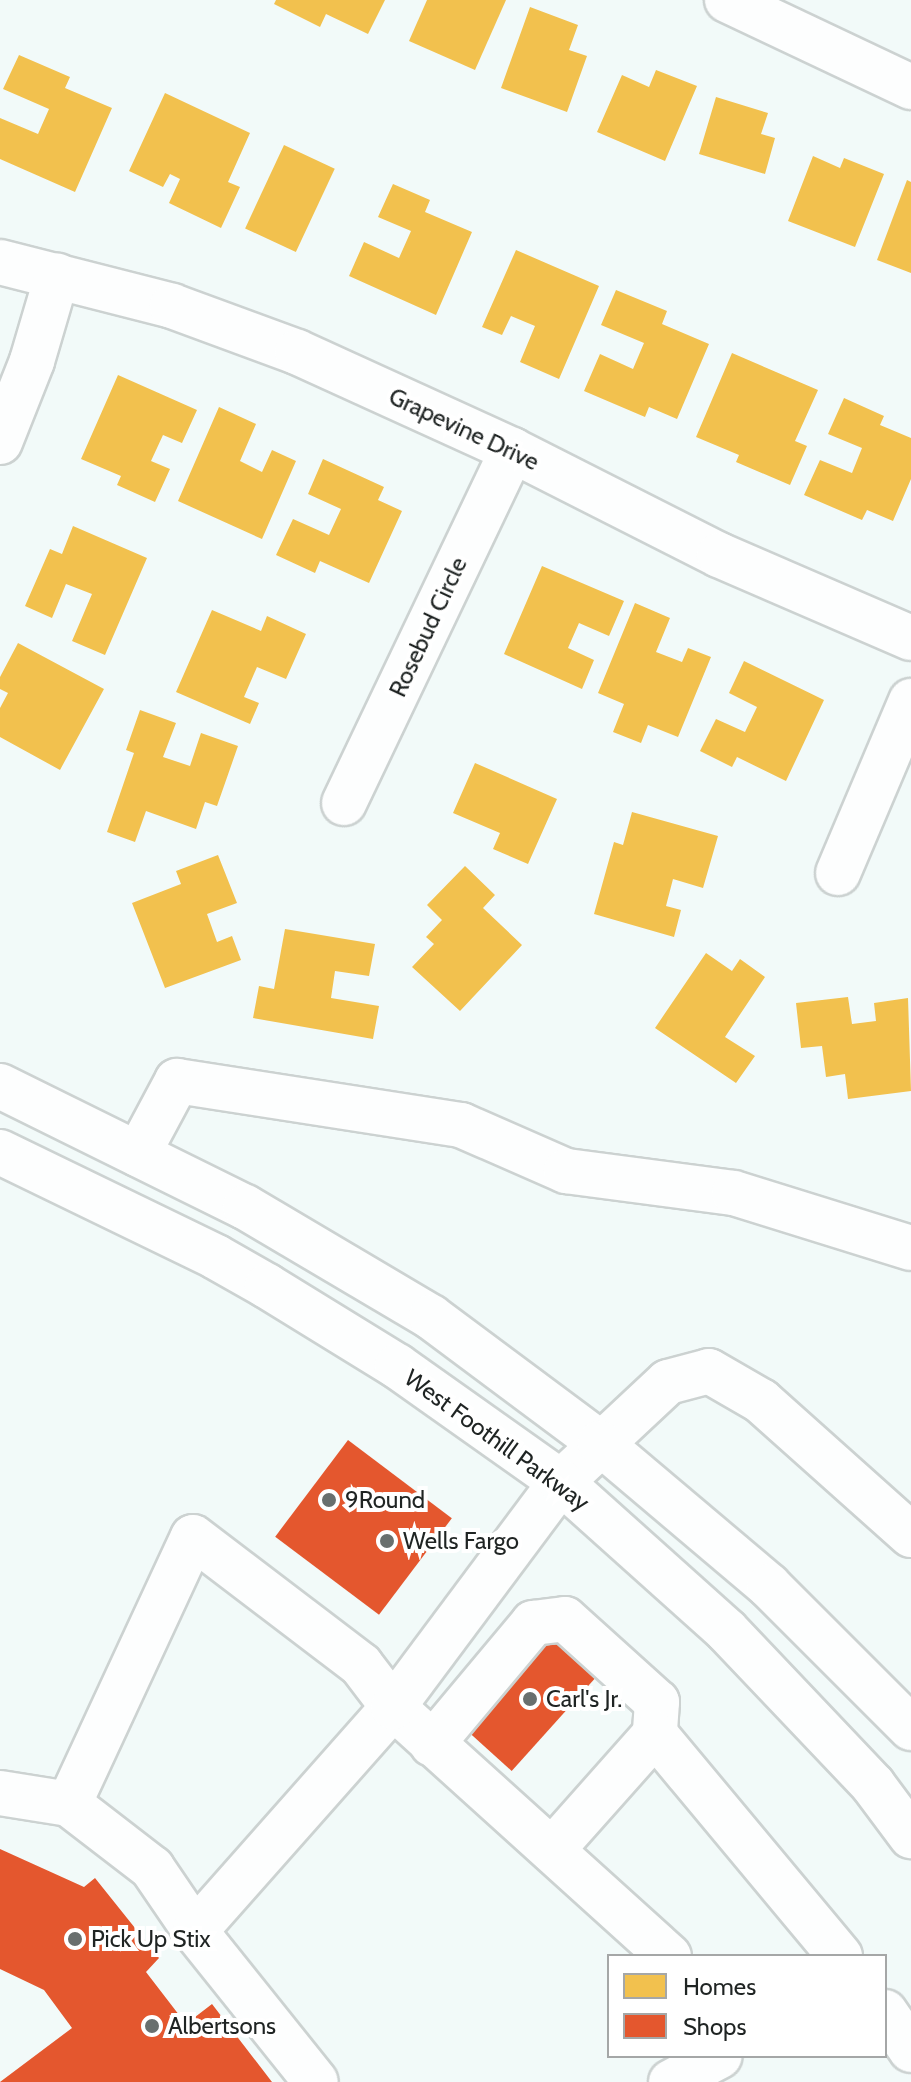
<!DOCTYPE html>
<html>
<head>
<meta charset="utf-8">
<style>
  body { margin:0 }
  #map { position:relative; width:911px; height:2082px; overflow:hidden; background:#f2faf9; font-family:Cabin,sans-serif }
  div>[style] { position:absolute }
  .homes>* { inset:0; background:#f2c14e; transform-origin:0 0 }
  .shops>* { inset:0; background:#e4572e; transform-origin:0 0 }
  .roads { filter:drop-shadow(2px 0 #ccd2d1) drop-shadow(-2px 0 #ccd2d1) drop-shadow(0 2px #ccd2d1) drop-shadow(0 -2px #ccd2d1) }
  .minor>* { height:44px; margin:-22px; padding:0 22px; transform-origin:22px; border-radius:22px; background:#fdfefe }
  .major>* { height:44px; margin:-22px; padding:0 22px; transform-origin:22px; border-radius:22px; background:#fdfefe }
  .dots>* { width:22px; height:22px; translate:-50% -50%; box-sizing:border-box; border:4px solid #fff; border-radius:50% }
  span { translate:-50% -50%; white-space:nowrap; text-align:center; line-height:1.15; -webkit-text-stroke:8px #fff; paint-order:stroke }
  .street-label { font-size:24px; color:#1f2423 }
  .poi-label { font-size:24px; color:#1f2423 }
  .left { translate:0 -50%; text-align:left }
  .legend { position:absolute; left:607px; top:1954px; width:280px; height:104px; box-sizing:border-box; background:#fff; border:2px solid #a5a7a7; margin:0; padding:10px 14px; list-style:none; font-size:24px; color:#1f2423 }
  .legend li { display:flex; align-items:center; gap:16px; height:40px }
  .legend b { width:40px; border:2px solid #a5a7a7 }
</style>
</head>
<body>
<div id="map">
  <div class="homes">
    <div style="clip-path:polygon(276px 0,385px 0,368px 34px,326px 14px,320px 27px,274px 4px)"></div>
    <div style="clip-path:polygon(427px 0,506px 0,475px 70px,409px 41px)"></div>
    <div style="clip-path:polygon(530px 7px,578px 25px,569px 50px,587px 56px,567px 112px,501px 88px)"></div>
    <div style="clip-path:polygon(19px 55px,70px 77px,65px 88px,112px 108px,75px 192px,0 159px,0 118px,38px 134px,49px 109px,3px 89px)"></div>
    <div style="clip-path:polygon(656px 70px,697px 86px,665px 161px,597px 132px,622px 75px,649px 87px)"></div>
    <div style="clip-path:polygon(165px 93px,250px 133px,228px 182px,240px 187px,221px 228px,169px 203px,180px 179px,170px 174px,163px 187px,129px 171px)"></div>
    <div style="clip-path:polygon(716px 97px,768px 113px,761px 134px,775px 138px,765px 174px,699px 154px)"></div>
    <div style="left:284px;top:145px;width:56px;height:92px;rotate:25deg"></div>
    <div style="clip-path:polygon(813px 156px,840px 168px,844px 158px,884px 174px,855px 247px,788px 221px)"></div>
    <div style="clip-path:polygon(907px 180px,911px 182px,911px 273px,877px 260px)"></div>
    <div style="clip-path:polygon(393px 184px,430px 200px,425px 212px,472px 232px,436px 315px,349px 276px,364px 242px,399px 258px,411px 231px,378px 217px)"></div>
    <div style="clip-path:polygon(516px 250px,599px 286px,559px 379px,520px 362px,535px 326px,511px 316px,502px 335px,482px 327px)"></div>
    <div style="clip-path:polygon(616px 290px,667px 311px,662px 324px,709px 344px,677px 419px,649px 407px,645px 417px,584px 391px,600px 354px,633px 369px,644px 343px,601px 325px)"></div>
    <div style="clip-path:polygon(732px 353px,818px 390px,795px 441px,807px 446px,790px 485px,736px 462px,739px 455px,696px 437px)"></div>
    <div style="clip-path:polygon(118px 375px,197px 410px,182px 443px,163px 435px,151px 461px,170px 469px,155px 502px,117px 485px,121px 476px,81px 459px)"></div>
    <div style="clip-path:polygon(844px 398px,884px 416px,880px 425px,911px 438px,911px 479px,893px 521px,867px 510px,862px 520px,804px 495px,820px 460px,852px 473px,862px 448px,828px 434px)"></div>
    <div style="clip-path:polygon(219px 407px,256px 424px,240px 461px,262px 472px,272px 450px,296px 461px,262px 539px,178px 501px)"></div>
    <div style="clip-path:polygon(323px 459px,384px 487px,378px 500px,402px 511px,369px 583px,320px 561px,315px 573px,276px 555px,293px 519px,329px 535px,341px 509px,308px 494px)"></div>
    <div style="clip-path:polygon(73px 526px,147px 558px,105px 655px,72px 641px,92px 594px,66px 584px,52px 618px,25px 606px,50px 549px,62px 554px)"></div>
    <div style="clip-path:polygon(542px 566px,624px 601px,609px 636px,579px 623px,568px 648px,594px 660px,582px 689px,504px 654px)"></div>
    <div style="clip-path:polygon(635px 603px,670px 618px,656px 652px,682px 662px,688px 648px,711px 657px,678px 737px,648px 725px,641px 743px,613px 732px,624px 704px,598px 693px)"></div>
    <div style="clip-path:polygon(212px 610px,261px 631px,267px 616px,306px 634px,286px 679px,257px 667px,244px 697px,259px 703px,250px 724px,176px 692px)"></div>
    <div style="clip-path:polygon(18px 643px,104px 689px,60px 770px,0 737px,0 708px,8px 693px,0 689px,0 677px)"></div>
    <div style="clip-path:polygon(744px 661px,824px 700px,786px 781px,737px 757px,732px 767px,700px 751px,716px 719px,745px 732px,757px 707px,729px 693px)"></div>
    <div style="clip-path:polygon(140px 710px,176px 723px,163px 757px,190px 766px,201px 733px,238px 746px,217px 806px,205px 802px,196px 829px,146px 811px,135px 842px,107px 832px,134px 753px,126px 750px)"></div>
    <div style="clip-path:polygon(475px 763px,557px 799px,528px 864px,493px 849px,500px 833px,453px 813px)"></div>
    <div style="clip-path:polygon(632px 812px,718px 836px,703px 888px,673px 879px,666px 906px,681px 910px,674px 937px,594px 914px,614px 842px,623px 845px)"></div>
    <div style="clip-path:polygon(218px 855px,237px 903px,207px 914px,217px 942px,232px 936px,241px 960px,165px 988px,132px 903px,181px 884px,176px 871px)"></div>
    <div style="clip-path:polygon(465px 866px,495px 895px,483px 908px,522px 945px,460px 1011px,412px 967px,434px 944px,426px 937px,442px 920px,427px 905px)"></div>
    <div style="clip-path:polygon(285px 929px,375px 944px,369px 976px,335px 971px,331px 998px,379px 1006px,373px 1039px,253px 1018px,259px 986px,274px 989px)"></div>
    <div style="clip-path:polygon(706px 953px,732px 971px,740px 959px,765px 977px,725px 1037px,755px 1056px,736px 1083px,655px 1028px)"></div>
    <div style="clip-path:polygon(848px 997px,852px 1024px,876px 1021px,874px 1003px,908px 998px,911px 1091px,848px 1099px,845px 1074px,826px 1077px,822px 1046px,801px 1048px,796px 1003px)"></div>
  </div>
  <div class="shops">
    <div style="left:348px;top:1440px;width:130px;height:121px;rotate:37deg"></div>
    <div style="left:548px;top:1626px;width:70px;height:132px;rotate:42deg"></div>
    <div style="clip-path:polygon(0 1849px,84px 1887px,95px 1878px,159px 1958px,146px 1972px,186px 2024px,212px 2004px,272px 2082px,0 2082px,72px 2028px,44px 1990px,0 1969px)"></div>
  </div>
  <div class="roads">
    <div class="minor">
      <div style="left:727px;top:0;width:204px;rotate:25.3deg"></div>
      <div style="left:0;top:262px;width:178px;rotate:14.3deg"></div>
      <div style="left:172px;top:306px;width:133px;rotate:20.2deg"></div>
      <div style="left:297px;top:352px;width:236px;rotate:24.5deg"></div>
      <div style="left:512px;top:450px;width:232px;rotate:26.9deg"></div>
      <div style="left:719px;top:555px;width:209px;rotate:23.4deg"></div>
      <div style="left:0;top:442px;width:87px;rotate:-68.4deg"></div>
      <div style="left:32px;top:361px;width:89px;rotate:-73.6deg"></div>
      <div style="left:344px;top:803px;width:391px;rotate:-64.5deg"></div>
      <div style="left:838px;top:873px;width:187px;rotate:-67deg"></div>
      <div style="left:138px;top:1154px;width:83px;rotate:-61.9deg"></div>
      <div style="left:177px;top:1081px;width:287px;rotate:8.8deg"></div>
      <div style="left:461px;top:1125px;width:115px;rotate:23.7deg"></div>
      <div style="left:566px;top:1171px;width:169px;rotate:7.5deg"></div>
      <div style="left:734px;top:1193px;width:185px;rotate:17.3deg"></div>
      <div style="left:432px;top:1744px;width:158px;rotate:-50.1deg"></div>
      <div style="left:533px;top:1623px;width:32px;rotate:-7deg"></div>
      <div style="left:565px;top:1619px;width:124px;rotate:42.1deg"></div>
      <div style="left:657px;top:1702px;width:32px;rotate:94deg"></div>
      <div style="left:0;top:1793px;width:70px;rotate:9.1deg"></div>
      <div style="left:69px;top:1804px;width:105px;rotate:37.6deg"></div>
      <div style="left:152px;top:1868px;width:76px;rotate:55.7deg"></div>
      <div style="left:195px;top:1931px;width:193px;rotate:51.3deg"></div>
      <div style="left:69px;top:1804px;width:294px;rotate:-65.1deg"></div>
      <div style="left:193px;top:1537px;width:211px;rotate:37.3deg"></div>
      <div style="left:361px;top:1665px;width:53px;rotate:52.7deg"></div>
      <div style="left:393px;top:1707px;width:372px;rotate:42.1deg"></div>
      <div style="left:552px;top:1850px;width:155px;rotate:-48.4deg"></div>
      <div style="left:655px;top:1734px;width:289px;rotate:50.2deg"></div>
      <div style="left:195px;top:1931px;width:299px;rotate:-48.5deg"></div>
      <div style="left:393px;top:1707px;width:281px;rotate:-53.3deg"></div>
      <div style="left:561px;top:1482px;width:146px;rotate:-43.1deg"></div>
      <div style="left:668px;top:1382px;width:42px;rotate:-15deg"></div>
      <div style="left:709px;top:1371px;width:60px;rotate:30deg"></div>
      <div style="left:761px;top:1401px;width:201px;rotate:41.8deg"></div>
      <div style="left:885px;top:2012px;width:46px;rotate:55.6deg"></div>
      <div style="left:671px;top:2082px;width:55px;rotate:-28deg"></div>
    </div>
    <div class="major">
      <div style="left:0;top:1086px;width:273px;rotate:26.3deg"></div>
      <div style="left:245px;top:1207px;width:216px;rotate:30.6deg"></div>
      <div style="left:431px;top:1317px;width:211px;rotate:36.7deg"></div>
      <div style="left:600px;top:1443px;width:221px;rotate:40.2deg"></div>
      <div style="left:769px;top:1586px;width:201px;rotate:45deg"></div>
      <div style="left:0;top:1152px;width:240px;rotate:25.9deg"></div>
      <div style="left:216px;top:1257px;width:59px;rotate:29.6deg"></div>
      <div style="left:267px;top:1286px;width:153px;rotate:31.6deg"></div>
      <div style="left:397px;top:1366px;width:201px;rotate:35.3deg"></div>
      <div style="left:561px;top:1482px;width:222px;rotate:41.9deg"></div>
      <div style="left:726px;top:1630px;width:214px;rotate:46.5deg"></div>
      <div style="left:873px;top:1785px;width:64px;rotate:53.3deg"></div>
    </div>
  </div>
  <div class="dots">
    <div style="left:329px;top:1500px;background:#696f6e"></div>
    <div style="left:387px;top:1541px;background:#696f6e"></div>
    <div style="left:530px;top:1699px;background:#696f6e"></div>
    <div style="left:75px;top:1939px;background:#696f6e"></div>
    <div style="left:152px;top:2026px;background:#696f6e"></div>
  </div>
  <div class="street-label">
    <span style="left:464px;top:429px;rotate:25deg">Grapevine Drive</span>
    <span style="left:428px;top:627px;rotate:-65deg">Rosebud Circle</span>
    <span style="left:497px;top:1440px;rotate:36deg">West Foothill Parkway</span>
  </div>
  <div class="poi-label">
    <span class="left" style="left:345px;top:1500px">9Round</span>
    <span class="left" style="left:403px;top:1541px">Wells Fargo</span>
    <span class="left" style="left:546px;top:1699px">Carl's Jr.</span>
    <span class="left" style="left:91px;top:1939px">Pick Up Stix</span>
    <span class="left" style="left:168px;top:2026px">Albertsons</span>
  </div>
  <ul class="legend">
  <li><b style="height:22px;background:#f2c14e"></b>Homes</li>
  <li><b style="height:22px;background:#e4572e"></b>Shops</li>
  </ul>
</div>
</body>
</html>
